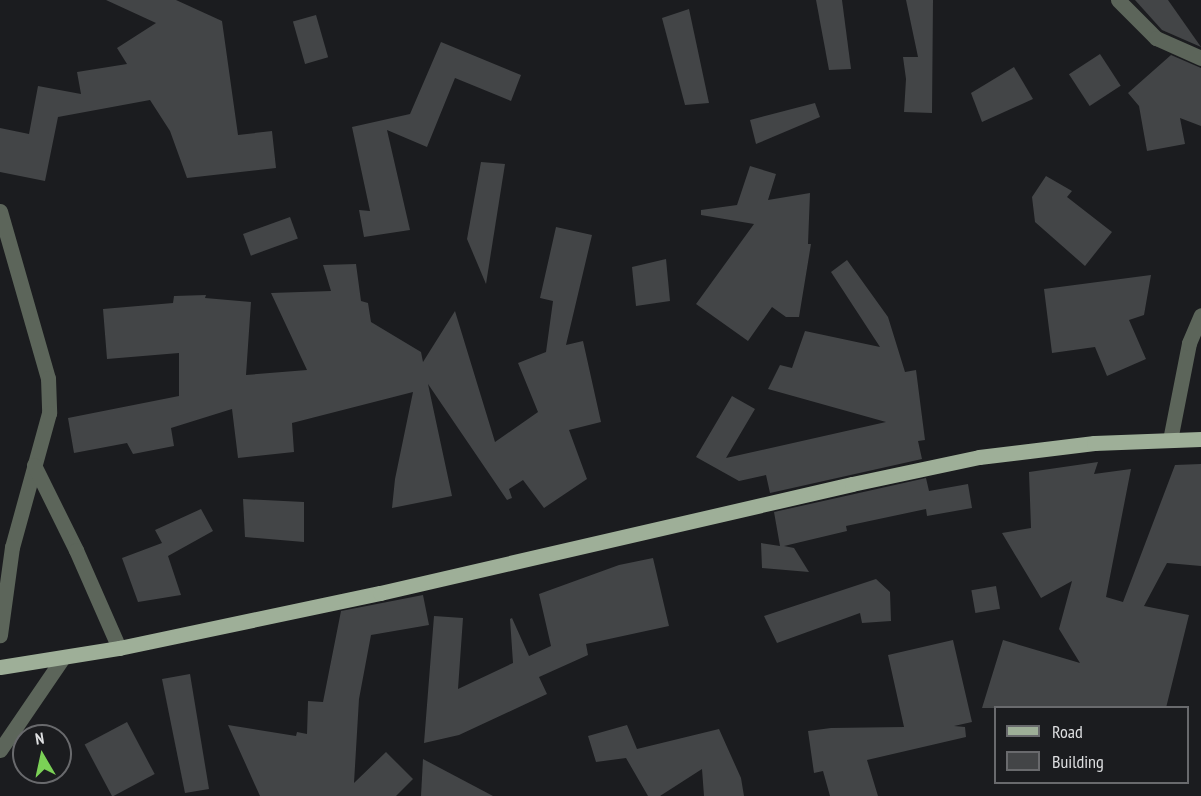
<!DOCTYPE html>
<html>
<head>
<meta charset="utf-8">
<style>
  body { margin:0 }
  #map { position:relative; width:1201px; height:796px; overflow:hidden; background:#1b1c1f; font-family:"PT Sans Narrow",sans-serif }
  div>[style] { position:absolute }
  .building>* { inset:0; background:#434547; transform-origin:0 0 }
  .minor>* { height:15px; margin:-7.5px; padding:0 7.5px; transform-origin:7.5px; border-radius:7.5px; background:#5c655a }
  .major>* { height:15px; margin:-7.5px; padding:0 7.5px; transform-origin:7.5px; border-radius:7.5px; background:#9eaf98 }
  span { translate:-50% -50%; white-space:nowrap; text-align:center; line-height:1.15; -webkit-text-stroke:4.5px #1b1c1f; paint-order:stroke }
  .legend { position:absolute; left:994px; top:706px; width:195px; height:78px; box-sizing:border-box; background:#1b1c1f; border:2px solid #696a6d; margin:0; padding:8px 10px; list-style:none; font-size:18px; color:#dedfe1 }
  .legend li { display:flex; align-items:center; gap:12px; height:30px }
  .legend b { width:30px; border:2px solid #696a6d }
  .north { position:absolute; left:12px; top:724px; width:60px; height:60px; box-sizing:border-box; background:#1b1c1f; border:2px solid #696a6d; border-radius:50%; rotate:351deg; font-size:16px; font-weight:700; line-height:24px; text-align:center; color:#dedfe1 }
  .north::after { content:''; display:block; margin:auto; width:21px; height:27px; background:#7bd156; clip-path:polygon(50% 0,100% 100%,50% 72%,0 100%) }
</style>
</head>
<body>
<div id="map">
  <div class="building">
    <div style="clip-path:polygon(106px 0,176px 0,222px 21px,238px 135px,272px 131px,276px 168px,187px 178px,170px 131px,150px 100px,58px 117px,45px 181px,0 172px,0 128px,29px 134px,38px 86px,81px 94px,77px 72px,127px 64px,117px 48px,156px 23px)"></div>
    <div style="clip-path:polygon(816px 0,842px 0,851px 69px,829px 70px)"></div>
    <div style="clip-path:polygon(906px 0,933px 0,932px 113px,904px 112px,906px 79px,903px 57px,918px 57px)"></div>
    <div style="clip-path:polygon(1135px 0,1168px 0,1201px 47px,1162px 30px)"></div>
    <div style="clip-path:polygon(689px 9px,709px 103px,685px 105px,662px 18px)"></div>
    <div style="left:316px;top:15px;width:44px;height:24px;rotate:74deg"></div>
    <div style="clip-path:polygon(441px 42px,521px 75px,511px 101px,455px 78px,427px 147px,387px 130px,410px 230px,364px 237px,359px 210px,370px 211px,352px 127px,410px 114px)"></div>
    <div style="left:1100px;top:54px;width:38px;height:37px;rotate:57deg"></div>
    <div style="clip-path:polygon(1171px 55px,1201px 68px,1201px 126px,1180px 118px,1185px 144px,1147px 151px,1139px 106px,1128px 93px)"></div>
    <div style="clip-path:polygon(1014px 67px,1033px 99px,982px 122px,971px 93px)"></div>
    <div style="clip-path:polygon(815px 103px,820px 117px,756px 144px,750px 120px)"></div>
    <div style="clip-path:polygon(481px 162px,505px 164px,486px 284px,467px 239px)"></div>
    <div style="clip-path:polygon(750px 166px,776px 174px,768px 200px,810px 193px,808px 244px,811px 244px,799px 317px,786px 317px,772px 307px,748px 341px,696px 304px,754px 224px,701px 215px,701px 210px,737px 205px)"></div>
    <div style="clip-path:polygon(1046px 176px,1072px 191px,1067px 197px,1112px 232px,1085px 266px,1035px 222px,1032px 197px)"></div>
    <div style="left:290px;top:217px;width:23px;height:50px;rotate:70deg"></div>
    <div style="clip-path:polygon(556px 227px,592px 235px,566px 345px,583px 341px,601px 422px,569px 430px,587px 479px,544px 508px,523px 480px,509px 489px,512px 498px,507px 500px,428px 384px,452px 496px,392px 508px,395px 479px,413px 392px,292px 423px,294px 452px,238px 458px,232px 409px,171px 428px,174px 446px,133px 454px,127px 443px,74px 453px,68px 418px,179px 396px,179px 353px,107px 359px,103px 309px,173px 303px,174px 296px,206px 295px,205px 298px,251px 302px,246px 375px,307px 370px,271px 293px,331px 291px,323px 265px,356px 264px,361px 301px,368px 303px,371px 322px,421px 352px,423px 362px,455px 311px,495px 442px,538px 412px,518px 363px,546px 352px,553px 301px,540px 298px)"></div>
    <div style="clip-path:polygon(666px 259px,670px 301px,636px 306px,632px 267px)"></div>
    <div style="clip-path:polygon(847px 260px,888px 317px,905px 372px,916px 370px,925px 440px,918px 441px,922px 459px,770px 493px,766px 475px,739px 481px,696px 457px,732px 396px,755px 409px,726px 458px,886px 422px,768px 389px,780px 365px,792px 368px,805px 331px,880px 347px,831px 272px)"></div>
    <div style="clip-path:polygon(1151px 275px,1144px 315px,1129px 320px,1146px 359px,1107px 376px,1095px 347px,1052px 353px,1044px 289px)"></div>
    <div style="clip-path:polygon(1098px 462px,1094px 474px,1131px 469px,1106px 597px,1123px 602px,1175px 465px,1201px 464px,1201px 566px,1167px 563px,1144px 606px,1189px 615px,1166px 708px,982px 708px,1003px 640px,1080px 663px,1059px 629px,1072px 581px,1041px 598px,1002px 533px,1031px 528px,1029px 472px)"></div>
    <div style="clip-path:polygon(926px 478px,929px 491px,968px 484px,972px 508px,927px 516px,926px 509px,846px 526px,847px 531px,784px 546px,794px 548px,809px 572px,762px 568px,761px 543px,780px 546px,774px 512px)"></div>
    <div style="clip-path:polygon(243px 499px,304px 502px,304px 542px,245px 537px)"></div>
    <div style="clip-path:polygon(201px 509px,213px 531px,168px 556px,181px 595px,138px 602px,122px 558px,162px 543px,155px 530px)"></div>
    <div style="clip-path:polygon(653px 558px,669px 626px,586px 644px,588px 655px,539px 677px,547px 694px,459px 735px,424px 743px,434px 616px,463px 618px,458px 689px,513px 663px,510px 619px,512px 618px,529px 656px,551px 646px,539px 594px,619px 565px)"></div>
    <div style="clip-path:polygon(876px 579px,890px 592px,891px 621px,862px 623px,860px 613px,777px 643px,764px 616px)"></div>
    <div style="left:996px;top:586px;width:23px;height:25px;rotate:80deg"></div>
    <div style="clip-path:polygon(423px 595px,429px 625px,371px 635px,359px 699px,354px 783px,386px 752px,413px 779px,396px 796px,260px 796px,228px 725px,296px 736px,297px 732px,307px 734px,308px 701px,323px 702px,341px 611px)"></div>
    <div style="clip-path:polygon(953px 640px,972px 722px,954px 726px,965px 727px,966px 737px,867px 760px,878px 796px,830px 796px,823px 771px,814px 773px,808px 731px,831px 728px,904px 727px,888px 655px)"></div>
    <div style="clip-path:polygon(190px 674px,209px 789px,185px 793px,162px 679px)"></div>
    <div style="left:127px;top:722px;width:59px;height:48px;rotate:62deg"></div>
    <div style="clip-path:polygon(627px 725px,637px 749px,719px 729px,741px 778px,744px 796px,704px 796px,702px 769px,660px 796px,648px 796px,626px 758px,596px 762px,588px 736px)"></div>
    <div style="clip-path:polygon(423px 759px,493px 796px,421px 796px)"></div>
  </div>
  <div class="minor">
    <div style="left:1118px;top:0;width:54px;rotate:45deg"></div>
    <div style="left:1156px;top:38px;width:49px;rotate:24deg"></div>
    <div style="left:0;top:211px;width:174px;rotate:74deg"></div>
    <div style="left:48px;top:378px;width:35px;rotate:88deg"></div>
    <div style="left:49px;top:413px;width:139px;rotate:105.4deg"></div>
    <div style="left:12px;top:547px;width:89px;rotate:97.8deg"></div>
    <div style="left:1170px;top:440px;width:99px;rotate:-78.9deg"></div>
    <div style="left:1189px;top:343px;width:30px;rotate:-67deg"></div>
    <div style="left:34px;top:465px;width:95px;rotate:63.7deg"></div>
    <div style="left:76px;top:550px;width:107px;rotate:66.3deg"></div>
    <div style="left:0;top:750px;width:110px;rotate:-55.7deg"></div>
  </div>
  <div class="major">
    <div style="left:0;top:667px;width:121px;rotate:-9.1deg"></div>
    <div style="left:119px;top:648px;width:267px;rotate:-11.9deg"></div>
    <div style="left:380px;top:593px;width:484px;rotate:-13deg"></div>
    <div style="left:852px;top:484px;width:130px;rotate:-12deg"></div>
    <div style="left:979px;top:457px;width:116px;rotate:-6.9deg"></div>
    <div style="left:1094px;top:443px;width:107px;rotate:-2.1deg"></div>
  </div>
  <ul class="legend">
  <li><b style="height:8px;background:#9eaf98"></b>Road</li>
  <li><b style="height:16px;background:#434547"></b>Building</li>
  </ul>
  <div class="north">N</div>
</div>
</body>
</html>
